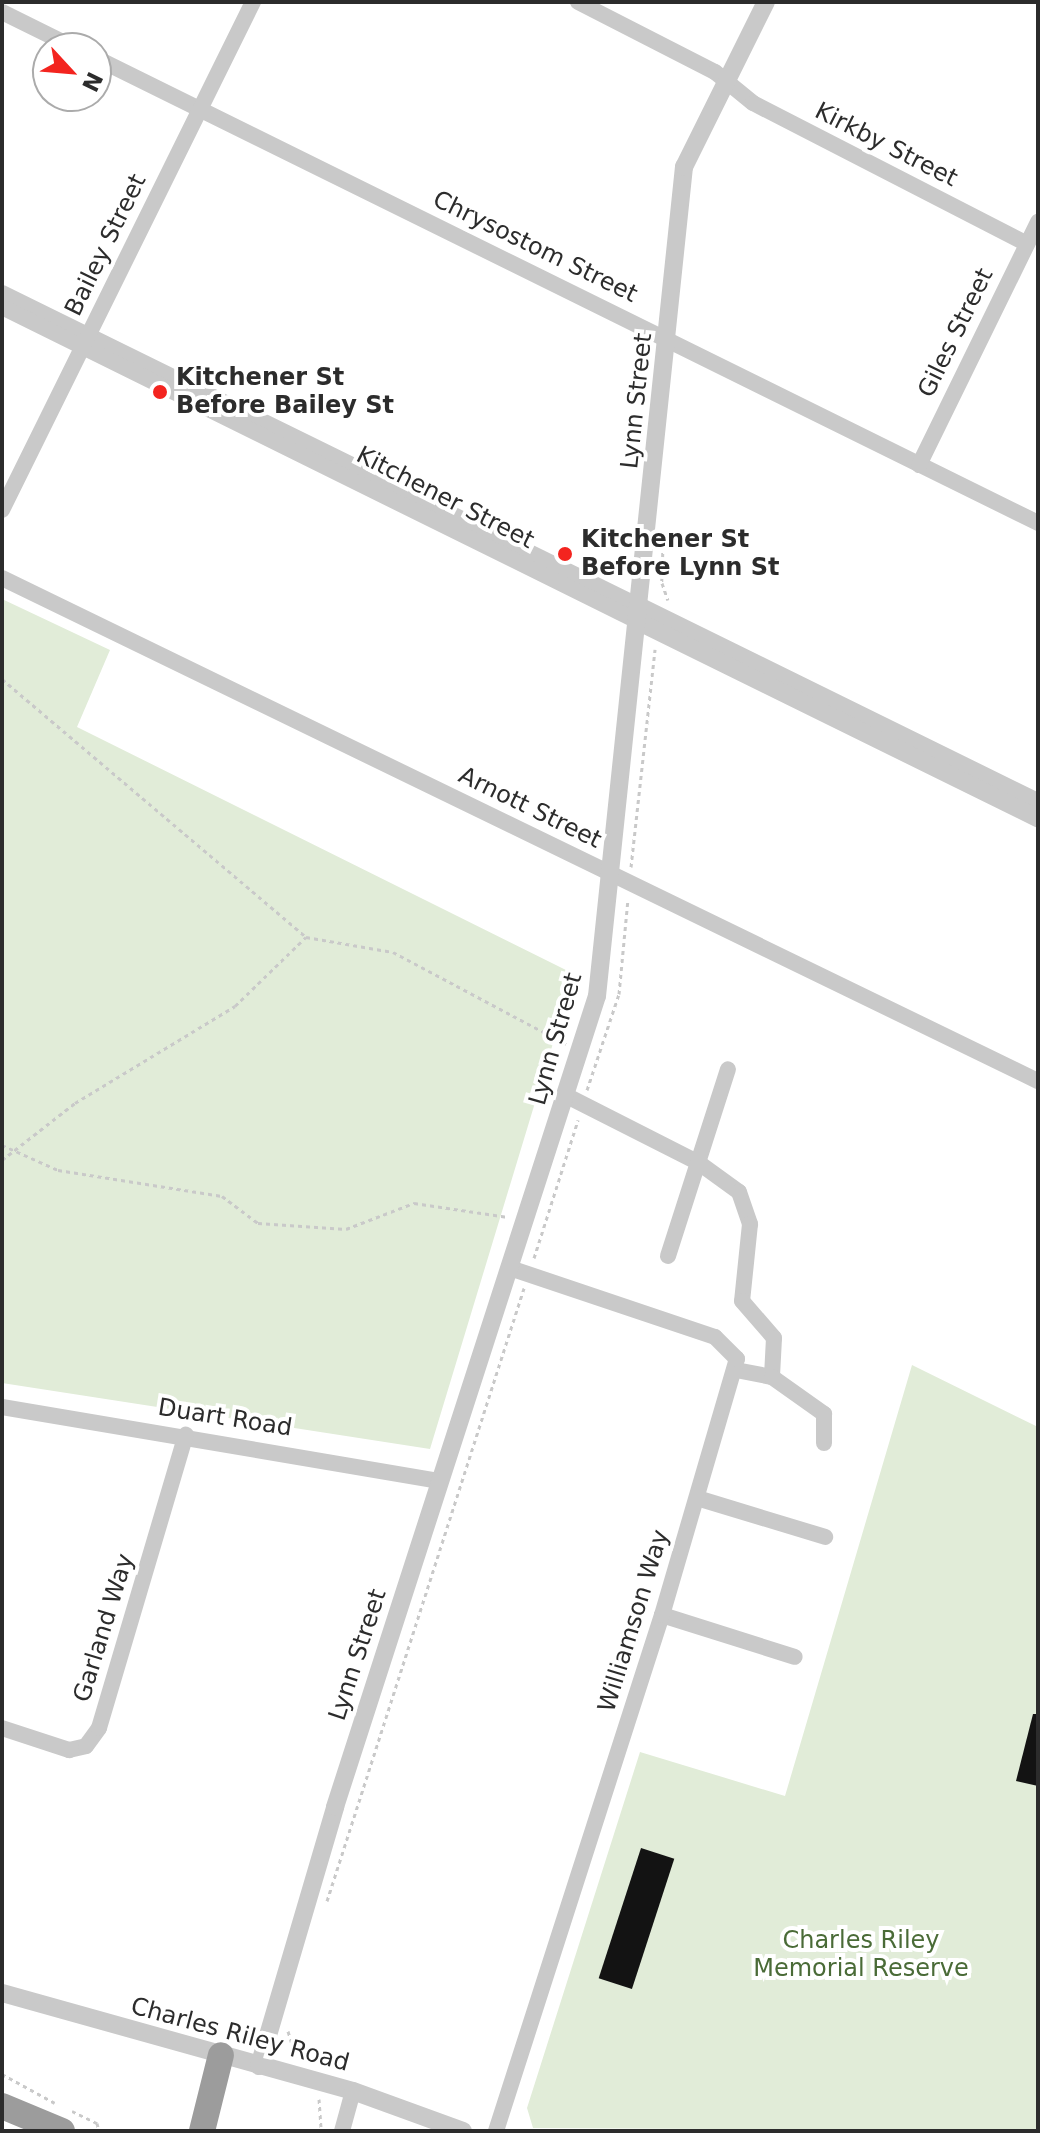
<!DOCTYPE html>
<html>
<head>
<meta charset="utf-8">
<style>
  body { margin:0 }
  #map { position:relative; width:1040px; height:2133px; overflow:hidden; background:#fff; font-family:"DejaVu Sans",sans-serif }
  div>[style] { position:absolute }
  .green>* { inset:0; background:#e1ecd8 }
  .building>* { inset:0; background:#131313; transform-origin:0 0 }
  .path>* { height:3px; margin-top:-1.5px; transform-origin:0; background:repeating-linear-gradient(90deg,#c9c9c9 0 4px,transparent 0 8px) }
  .minor>* { height:16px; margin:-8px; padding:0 8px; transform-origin:8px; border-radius:8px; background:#c9c9c9 }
  .tertiary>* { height:18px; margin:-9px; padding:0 9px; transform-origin:9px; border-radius:9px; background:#c9c9c9 }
  .trunk>* { height:26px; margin:-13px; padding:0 13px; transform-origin:13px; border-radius:13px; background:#9c9c9c }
  .dots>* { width:22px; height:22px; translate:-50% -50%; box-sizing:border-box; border:4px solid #fff; border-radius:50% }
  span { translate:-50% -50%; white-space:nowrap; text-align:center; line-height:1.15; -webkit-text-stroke:8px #fff; paint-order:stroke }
  .street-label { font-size:24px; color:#2c2c2c }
  .poi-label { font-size:24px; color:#2c2c2c; font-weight:700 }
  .left { translate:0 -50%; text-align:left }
  .park-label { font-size:24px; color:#4a6b37 }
  .frame { position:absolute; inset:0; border:4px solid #2c2c2c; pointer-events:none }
  .north { position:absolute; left:32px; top:32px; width:80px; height:80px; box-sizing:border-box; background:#fff; border:2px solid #ababab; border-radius:50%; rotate:116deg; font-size:22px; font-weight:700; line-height:32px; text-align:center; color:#2c2c2c }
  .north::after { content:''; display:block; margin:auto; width:28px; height:36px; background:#f3241f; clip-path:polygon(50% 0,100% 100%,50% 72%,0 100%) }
</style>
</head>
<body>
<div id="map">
  <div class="green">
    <div style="clip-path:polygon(2px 599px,110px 650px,77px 727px,574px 974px,430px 1449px,2px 1383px)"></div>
    <div style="clip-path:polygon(912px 1365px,1038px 1427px,1038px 2131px,533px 2128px,527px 2108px,640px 1752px,785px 1796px)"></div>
  </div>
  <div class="building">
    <div style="clip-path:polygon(1033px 1714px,1038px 1714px,1038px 1786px,1016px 1781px)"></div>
    <div style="left:641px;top:1848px;width:35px;height:137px;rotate:18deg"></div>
  </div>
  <div class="path">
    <div style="left:663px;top:545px;width:38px;rotate:92deg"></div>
    <div style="left:662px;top:583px;width:18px;rotate:71deg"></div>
    <div style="left:2px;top:679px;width:399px;rotate:40.3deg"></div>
    <div style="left:306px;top:937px;width:88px;rotate:9.8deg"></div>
    <div style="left:393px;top:952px;width:196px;rotate:28deg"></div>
    <div style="left:631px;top:867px;width:219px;rotate:-83.7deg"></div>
    <div style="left:587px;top:1090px;width:101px;rotate:-71.6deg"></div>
    <div style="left:619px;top:994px;width:95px;rotate:-84.6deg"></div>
    <div style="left:2px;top:1145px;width:61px;rotate:24.1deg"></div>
    <div style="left:58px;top:1170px;width:166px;rotate:9deg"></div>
    <div style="left:222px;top:1196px;width:45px;rotate:36.9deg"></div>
    <div style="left:258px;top:1223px;width:88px;rotate:3.9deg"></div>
    <div style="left:346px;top:1229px;width:73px;rotate:-20.9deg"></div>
    <div style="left:414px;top:1203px;width:95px;rotate:8.5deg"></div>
    <div style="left:2px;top:1160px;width:93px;rotate:-38deg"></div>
    <div style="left:75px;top:1103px;width:187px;rotate:-31.2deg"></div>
    <div style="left:235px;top:1006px;width:99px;rotate:-44.2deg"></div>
    <div style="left:534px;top:1258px;width:145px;rotate:-72.3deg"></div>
    <div style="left:327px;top:1901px;width:644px;rotate:-72.18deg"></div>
    <div style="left:288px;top:2031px;width:28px;rotate:73deg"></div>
    <div style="left:2px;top:2074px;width:60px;rotate:28.7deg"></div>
    <div style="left:319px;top:2099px;width:32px;rotate:86deg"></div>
    <div style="left:72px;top:2111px;width:28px;rotate:26deg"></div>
    <div style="left:97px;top:2123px;width:8px;rotate:76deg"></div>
  </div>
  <div class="minor">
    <div style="left:578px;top:2px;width:154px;rotate:27.1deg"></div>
    <div style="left:715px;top:72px;width:49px;rotate:39.2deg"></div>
    <div style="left:753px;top:103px;width:308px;rotate:27.2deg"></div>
    <div style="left:2px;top:12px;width:81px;rotate:26.3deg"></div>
    <div style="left:96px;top:58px;width:1051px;rotate:26.27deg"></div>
    <div style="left:2px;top:293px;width:710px;rotate:26.17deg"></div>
    <div style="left:2px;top:307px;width:708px;rotate:26.31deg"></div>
    <div style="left:919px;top:465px;width:271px;rotate:-63.9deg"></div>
    <div style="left:2px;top:510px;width:567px;rotate:-63.71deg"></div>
    <div style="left:2px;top:578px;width:1152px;rotate:25.9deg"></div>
    <div style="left:565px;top:1095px;width:150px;rotate:26.9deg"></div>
    <div style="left:699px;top:1163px;width:49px;rotate:35.9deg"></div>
    <div style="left:739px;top:1192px;width:34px;rotate:71deg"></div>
    <div style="left:750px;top:1224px;width:77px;rotate:95.9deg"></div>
    <div style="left:742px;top:1301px;width:49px;rotate:49.1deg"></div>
    <div style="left:774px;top:1338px;width:39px;rotate:93deg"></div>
    <div style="left:668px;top:1256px;width:196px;rotate:-72.2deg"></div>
    <div style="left:736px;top:1370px;width:37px;rotate:11deg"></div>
    <div style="left:772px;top:1377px;width:64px;rotate:35.4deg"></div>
    <div style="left:824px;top:1414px;width:29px;rotate:90deg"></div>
    <div style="left:2px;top:1407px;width:444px;rotate:9.6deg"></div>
    <div style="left:697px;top:1498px;width:134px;rotate:16.9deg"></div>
    <div style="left:662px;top:1615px;width:139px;rotate:17.5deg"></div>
    <div style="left:2px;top:1728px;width:71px;rotate:18.2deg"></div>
    <div style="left:69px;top:1750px;width:17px;rotate:-13deg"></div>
    <div style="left:86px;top:1746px;width:22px;rotate:-54deg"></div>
    <div style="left:99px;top:1728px;width:306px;rotate:-73.5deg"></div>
    <div style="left:342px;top:2131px;width:41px;rotate:-74.6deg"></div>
    <div style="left:496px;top:2131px;width:542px;rotate:-72.17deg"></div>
    <div style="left:662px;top:1615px;width:267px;rotate:-73.7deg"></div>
    <div style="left:737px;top:1359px;width:31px;rotate:-135deg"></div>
    <div style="left:715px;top:1337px;width:213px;rotate:-161.4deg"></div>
  </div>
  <div class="tertiary">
    <div style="left:639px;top:606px;width:445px;rotate:26.2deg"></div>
    <div style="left:637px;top:621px;width:447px;rotate:26.2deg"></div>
    <div style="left:2px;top:1993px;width:364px;rotate:15.6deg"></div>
    <div style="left:353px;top:2091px;width:117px;rotate:20deg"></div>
    <div style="left:259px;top:2066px;width:270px;rotate:-73.6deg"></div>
    <div style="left:335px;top:1807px;width:852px;rotate:-72.1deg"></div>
    <div style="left:597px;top:996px;width:834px;rotate:-84.01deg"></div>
    <div style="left:684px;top:167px;width:184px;rotate:-63.6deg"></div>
  </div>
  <div class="trunk">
    <div style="left:2px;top:2106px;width:65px;rotate:22.6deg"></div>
    <div style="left:202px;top:2131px;width:78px;rotate:-76deg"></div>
  </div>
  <div class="dots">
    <div style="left:160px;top:392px;background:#f3241f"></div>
    <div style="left:565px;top:554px;background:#f3241f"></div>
  </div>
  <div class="street-label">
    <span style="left:886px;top:145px;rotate:27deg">Kirkby Street</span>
    <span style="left:106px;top:245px;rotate:-64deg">Bailey Street</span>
    <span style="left:535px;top:247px;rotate:26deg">Chrysostom Street</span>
    <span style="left:956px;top:333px;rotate:-64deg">Giles Street</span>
    <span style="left:637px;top:401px;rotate:-84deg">Lynn Street</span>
    <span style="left:445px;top:498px;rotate:27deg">Kitchener Street</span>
    <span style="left:530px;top:808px;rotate:26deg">Arnott Street</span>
    <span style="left:556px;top:1039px;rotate:-74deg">Lynn Street</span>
    <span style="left:225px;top:1418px;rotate:9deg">Duart Road</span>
    <span style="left:634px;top:1621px;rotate:-73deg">Williamson Way</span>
    <span style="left:104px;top:1628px;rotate:-73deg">Garland Way</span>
    <span style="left:358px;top:1655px;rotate:-72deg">Lynn Street</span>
    <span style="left:240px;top:2035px;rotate:15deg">Charles Riley Road</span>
  </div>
  <div class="poi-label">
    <span class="left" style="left:176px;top:392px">Kitchener St<br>Before Bailey St</span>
    <span class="left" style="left:581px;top:554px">Kitchener St<br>Before Lynn St</span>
  </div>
  <div class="park-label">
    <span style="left:861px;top:1955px">Charles Riley<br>Memorial Reserve</span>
  </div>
  <div class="frame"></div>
  <div class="north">N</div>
</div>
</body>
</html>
